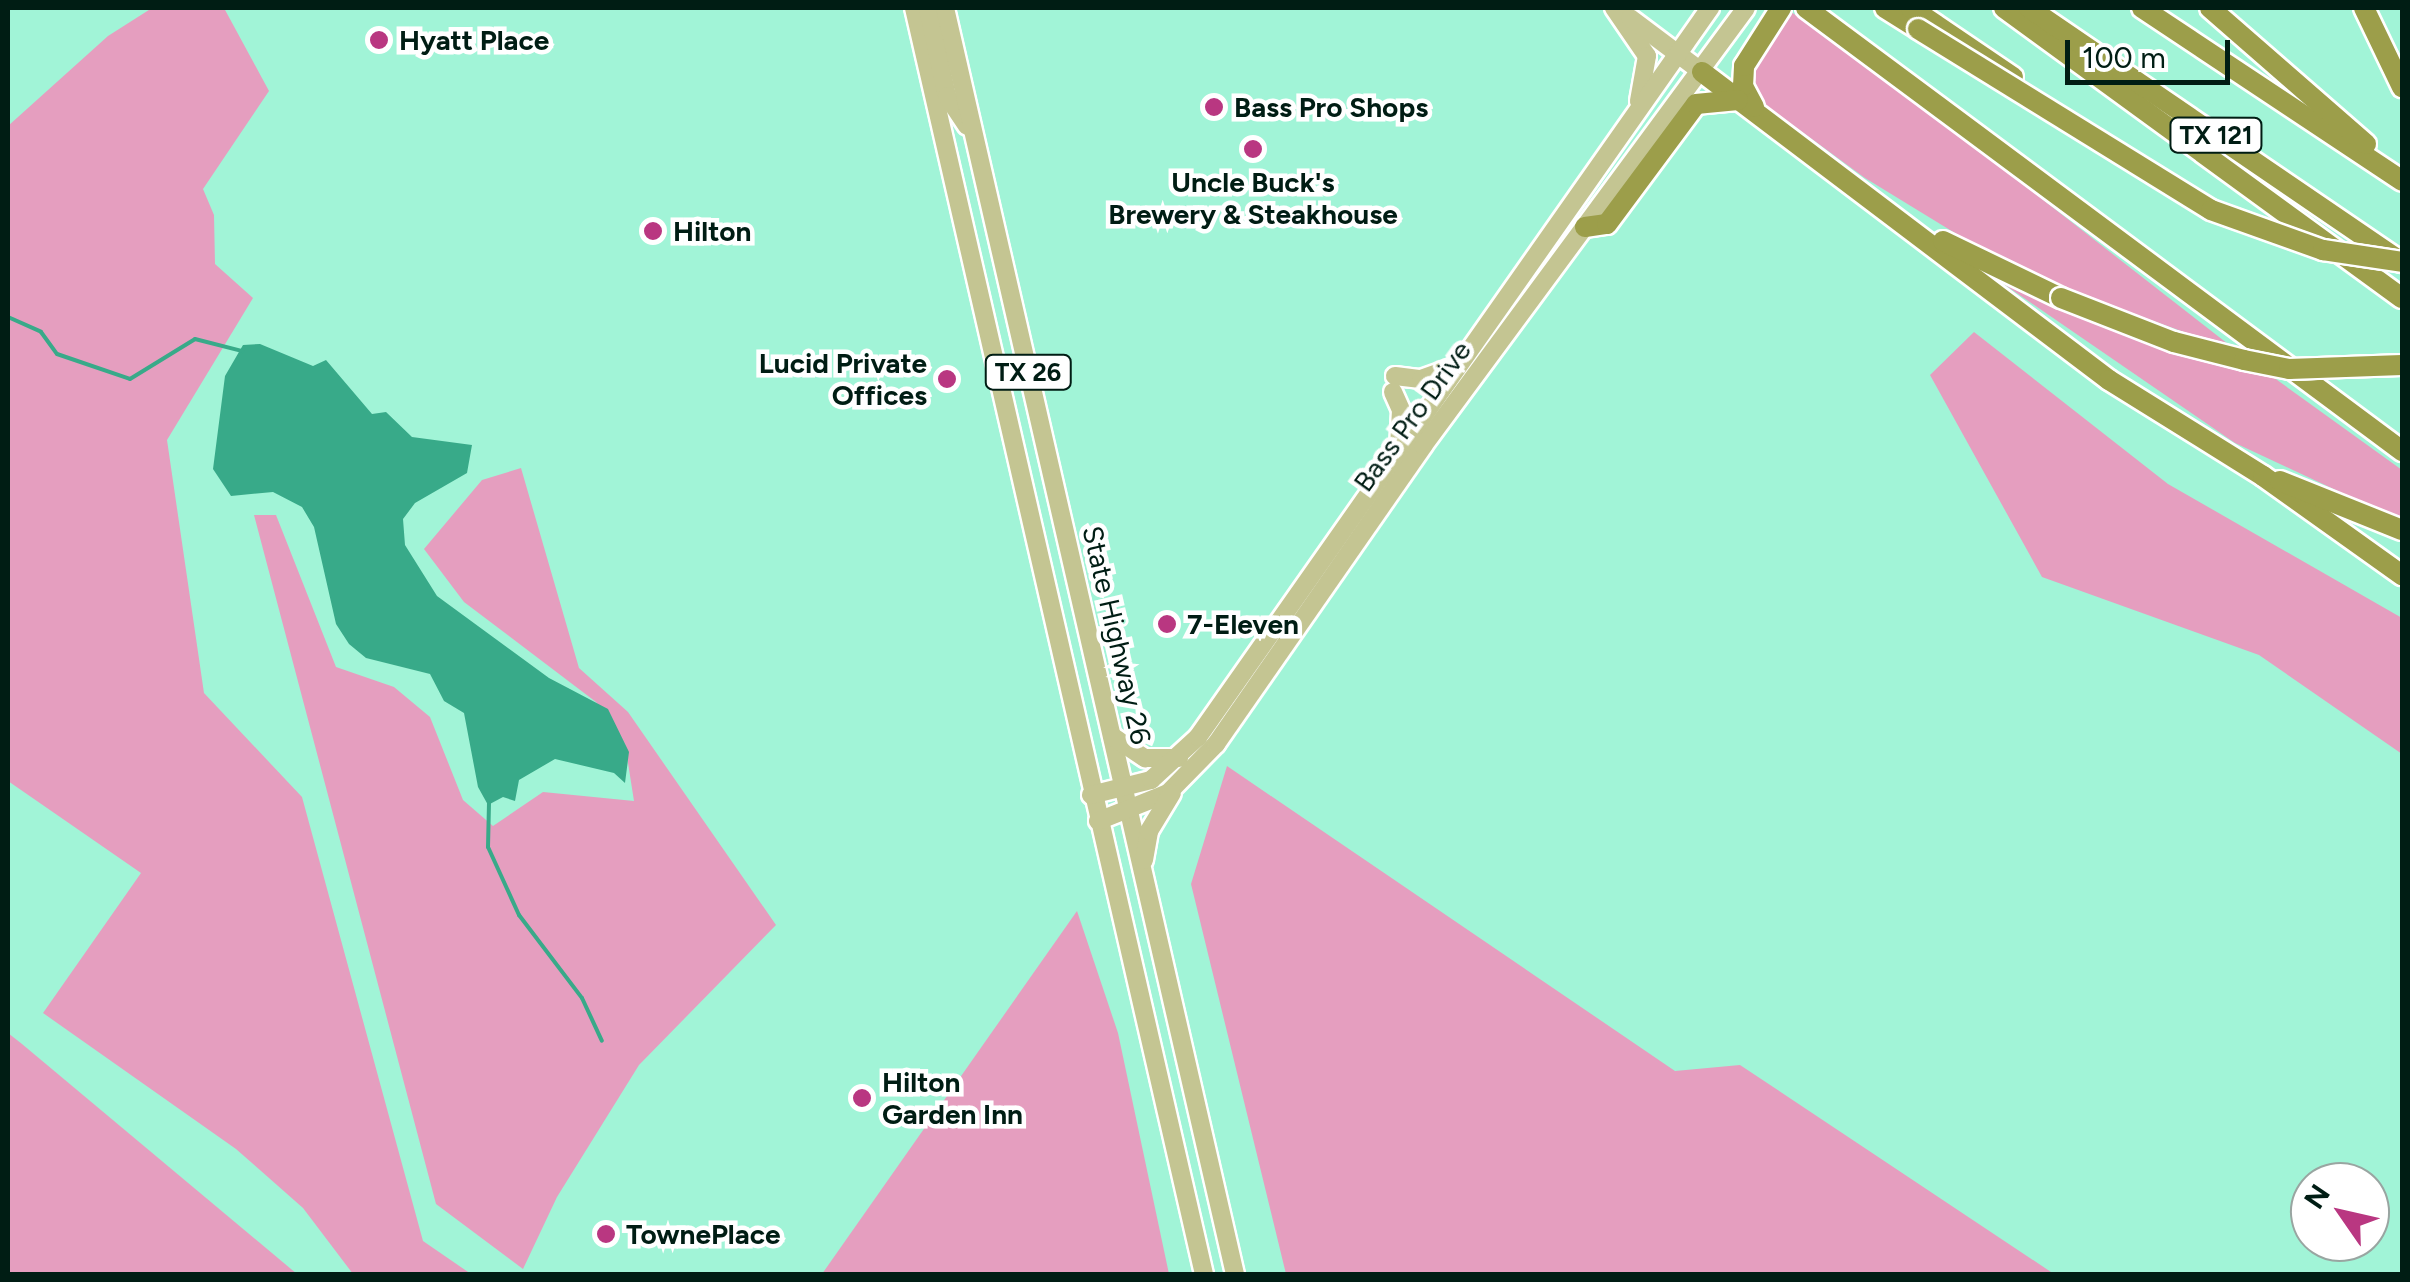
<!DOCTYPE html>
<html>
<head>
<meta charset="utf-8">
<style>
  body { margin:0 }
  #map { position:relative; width:2410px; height:1282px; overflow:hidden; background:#a1f4d7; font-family:Figtree,sans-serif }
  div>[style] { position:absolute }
  .green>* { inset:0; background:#e59ebf }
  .water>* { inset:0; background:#38aa89 }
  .stream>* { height:4px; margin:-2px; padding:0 2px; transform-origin:2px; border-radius:2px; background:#38aa89 }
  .roads { filter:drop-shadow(2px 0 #fff) drop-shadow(-2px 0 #fff) drop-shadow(0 2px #fff) drop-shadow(0 -2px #fff) }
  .major>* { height:18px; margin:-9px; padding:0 9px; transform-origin:9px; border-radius:9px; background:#c4c592 }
  .highway>* { height:20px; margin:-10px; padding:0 10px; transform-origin:10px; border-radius:10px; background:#9c9e4a }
  .bridges { filter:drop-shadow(2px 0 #fff) drop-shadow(-2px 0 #fff) drop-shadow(0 2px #fff) drop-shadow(0 -2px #fff) }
  .highway-bridge>* { height:20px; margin:-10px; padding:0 10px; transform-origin:10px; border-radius:10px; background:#9c9e4a }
  .dots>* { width:28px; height:28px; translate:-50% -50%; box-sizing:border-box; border:5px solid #fff; border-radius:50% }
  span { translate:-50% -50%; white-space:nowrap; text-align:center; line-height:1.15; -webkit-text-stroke:9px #fff; paint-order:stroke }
  .shield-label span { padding:2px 8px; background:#fff; border:2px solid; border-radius:8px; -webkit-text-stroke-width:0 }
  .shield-label { font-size:25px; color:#001d14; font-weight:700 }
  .poi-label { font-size:28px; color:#001d14; font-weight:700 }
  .left { translate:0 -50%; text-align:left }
  .right { translate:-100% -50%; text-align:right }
  .street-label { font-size:28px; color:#001d14 }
  .frame { position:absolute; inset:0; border:10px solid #001d14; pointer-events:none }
  .north { position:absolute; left:2290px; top:1162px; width:100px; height:100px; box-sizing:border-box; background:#fff; border:2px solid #99a5a1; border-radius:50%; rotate:304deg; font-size:28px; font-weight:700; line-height:40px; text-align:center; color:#001d14 }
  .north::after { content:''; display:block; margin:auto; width:35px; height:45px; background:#b93781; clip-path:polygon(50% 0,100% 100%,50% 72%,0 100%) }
  .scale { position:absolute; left:2065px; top:40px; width:165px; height:45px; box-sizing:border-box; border:5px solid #001d14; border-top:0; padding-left:12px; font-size:30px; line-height:35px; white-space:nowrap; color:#001d14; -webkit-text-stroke:8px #fff; paint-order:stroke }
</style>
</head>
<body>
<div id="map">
  <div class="green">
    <div style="clip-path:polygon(152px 8px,224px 8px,269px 91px,203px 189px,214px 215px,215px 264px,253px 298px,167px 440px,204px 693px,302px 797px,423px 1241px,471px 1274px,353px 1274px,303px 1208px,236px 1149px,43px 1013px,141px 873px,8px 781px,8px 126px,108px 36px)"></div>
    <div style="clip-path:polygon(1790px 11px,2019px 181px,2237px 351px,2064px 289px,1968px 241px,1865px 178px,1764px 104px,1750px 80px,1757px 56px)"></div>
    <div style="clip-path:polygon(1989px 274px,2266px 372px,2402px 470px,2402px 521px,2235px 443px)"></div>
    <div style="clip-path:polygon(1974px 332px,2168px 484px,2402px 618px,2402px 754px,2259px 655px,2042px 577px,1930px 375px)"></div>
    <div style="clip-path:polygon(521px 468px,579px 668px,628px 712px,776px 925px,639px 1065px,557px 1197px,523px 1269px,436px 1204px,254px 515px,276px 515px,336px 667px,394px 687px,430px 717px,463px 800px,493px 826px,543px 792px,634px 801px,625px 744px,596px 702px,464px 602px,424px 549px,482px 480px)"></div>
    <div style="clip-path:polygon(1227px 766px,1675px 1071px,1740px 1065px,2054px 1274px,1286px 1274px,1191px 884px)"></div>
    <div style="clip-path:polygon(1077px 911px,1118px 1033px,1169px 1274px,822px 1274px)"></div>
    <div style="clip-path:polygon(8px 1033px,22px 1044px,297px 1274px,8px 1274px)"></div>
  </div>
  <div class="water">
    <div style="clip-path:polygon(260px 344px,313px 366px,326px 360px,372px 414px,386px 412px,412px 437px,472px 445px,467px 473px,415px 503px,403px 519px,405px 545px,437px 596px,549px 678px,608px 709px,629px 752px,625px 783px,614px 773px,555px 759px,519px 780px,515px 801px,503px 797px,488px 805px,478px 787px,464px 713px,444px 701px,430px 674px,366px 658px,349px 644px,336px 624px,314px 527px,302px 507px,273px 492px,231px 496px,213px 469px,225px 376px,243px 345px)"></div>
  </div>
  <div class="stream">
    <div style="left:8px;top:317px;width:36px;rotate:24deg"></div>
    <div style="left:41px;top:332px;width:27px;rotate:54deg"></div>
    <div style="left:57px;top:354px;width:77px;rotate:18.9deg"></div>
    <div style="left:130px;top:379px;width:76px;rotate:-31.6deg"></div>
    <div style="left:195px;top:339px;width:49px;rotate:14.3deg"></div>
    <div style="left:489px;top:803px;width:44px;rotate:91.3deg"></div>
    <div style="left:488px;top:847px;width:75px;rotate:65.5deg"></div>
    <div style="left:519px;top:915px;width:104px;rotate:52.8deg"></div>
    <div style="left:582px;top:998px;width:47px;rotate:65.1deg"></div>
  </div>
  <div class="roads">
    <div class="major">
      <div style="left:914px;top:8px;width:1299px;rotate:77.1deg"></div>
      <div style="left:928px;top:8px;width:90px;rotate:77.8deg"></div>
      <div style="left:947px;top:96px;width:36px;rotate:56deg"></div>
      <div style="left:945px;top:8px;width:1299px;rotate:77.1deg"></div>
      <div style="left:1614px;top:8px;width:58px;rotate:55.5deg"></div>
      <div style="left:1647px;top:56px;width:46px;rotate:100.1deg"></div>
      <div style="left:1630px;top:18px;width:90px;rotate:36.9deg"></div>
      <div style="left:1395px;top:376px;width:26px;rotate:7deg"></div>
      <div style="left:1421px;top:379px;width:33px;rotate:-20deg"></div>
      <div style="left:1393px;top:392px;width:20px;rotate:66deg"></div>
      <div style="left:1401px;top:410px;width:34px;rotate:93deg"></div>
      <div style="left:1112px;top:736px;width:40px;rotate:34deg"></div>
      <div style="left:1145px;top:758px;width:34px"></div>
      <div style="left:1091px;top:795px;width:62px;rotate:-14deg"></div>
      <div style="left:1151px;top:780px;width:64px;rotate:-42.5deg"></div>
      <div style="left:1198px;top:737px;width:891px;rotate:-54.92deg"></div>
      <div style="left:1098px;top:821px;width:75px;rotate:-21.8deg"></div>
      <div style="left:1168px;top:793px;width:69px;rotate:-45.6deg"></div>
      <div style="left:1216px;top:744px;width:363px;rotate:-55.2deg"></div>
      <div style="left:1423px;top:446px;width:544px;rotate:-53.59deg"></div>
      <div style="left:1144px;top:860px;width:29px;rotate:-80deg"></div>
      <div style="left:1149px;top:831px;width:44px;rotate:-58.8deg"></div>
    </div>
    <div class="highway">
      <div style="left:1806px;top:8px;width:743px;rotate:36.62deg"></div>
      <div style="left:1885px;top:8px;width:39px;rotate:32deg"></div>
      <div style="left:1911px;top:8px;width:123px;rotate:34.1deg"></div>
      <div style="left:2004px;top:8px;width:492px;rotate:36.1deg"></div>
      <div style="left:2029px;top:8px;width:451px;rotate:34.3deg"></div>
      <div style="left:2142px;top:8px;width:312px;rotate:33.6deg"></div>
      <div style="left:2210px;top:8px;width:207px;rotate:41.1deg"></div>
      <div style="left:2364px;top:8px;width:88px;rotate:64.3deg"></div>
      <div style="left:1702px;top:72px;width:510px;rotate:37.12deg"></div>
      <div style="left:2109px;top:380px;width:181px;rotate:31.9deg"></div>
      <div style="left:2263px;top:476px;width:171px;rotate:35.5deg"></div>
      <div style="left:1754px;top:107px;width:24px;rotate:-118deg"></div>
      <div style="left:1743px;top:86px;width:20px;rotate:-87deg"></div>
      <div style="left:1744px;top:66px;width:69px;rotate:-57.5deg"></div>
      <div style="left:1585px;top:227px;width:22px;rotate:-8deg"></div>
      <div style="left:1607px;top:224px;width:149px;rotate:-53.4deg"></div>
      <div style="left:1696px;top:104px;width:42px;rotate:-5.4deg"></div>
      <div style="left:1943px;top:241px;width:131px;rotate:25.8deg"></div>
      <div style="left:2280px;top:481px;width:131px;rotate:21.9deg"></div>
    </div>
  </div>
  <div class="bridges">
    <div class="highway-bridge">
      <div style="left:1918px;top:29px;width:344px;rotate:31.7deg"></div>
      <div style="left:2211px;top:210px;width:119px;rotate:19.7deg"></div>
      <div style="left:2323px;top:250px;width:80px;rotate:8.6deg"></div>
      <div style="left:2061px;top:298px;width:121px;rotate:21.3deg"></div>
      <div style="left:2174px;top:342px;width:72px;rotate:14.4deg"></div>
      <div style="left:2244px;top:360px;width:46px;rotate:11.3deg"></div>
      <div style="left:2289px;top:369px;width:113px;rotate:-2deg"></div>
    </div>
  </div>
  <div class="dots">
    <div style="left:379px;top:40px;background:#b93781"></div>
    <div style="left:1214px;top:107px;background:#b93781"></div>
    <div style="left:1253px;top:149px;background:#b93781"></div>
    <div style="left:653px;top:231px;background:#b93781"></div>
    <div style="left:947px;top:379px;background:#b93781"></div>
    <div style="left:1167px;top:624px;background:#b93781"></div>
    <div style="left:862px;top:1098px;background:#b93781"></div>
    <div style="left:606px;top:1234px;background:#b93781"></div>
  </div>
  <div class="shield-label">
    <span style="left:2216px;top:135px">TX 121</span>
    <span style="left:1028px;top:372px">TX 26</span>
  </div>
  <div class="poi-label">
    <span class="left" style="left:399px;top:40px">Hyatt Place</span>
    <span class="left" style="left:1234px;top:107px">Bass Pro Shops</span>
    <span style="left:1253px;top:198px">Uncle Buck's<br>Brewery &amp; Steakhouse</span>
    <span class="left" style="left:673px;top:231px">Hilton</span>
    <span class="right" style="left:927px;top:379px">Lucid Private<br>Offices</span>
    <span class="left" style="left:1187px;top:624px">7-Eleven</span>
    <span class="left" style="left:882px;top:1098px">Hilton<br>Garden Inn</span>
    <span class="left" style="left:626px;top:1234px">TownePlace</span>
  </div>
  <div class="street-label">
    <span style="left:1412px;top:416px;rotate:-54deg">Bass Pro Drive</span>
    <span style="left:1117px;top:635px;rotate:77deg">State Highway 26</span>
  </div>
  <div class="frame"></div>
  <div class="north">N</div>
  <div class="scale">100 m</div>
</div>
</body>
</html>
